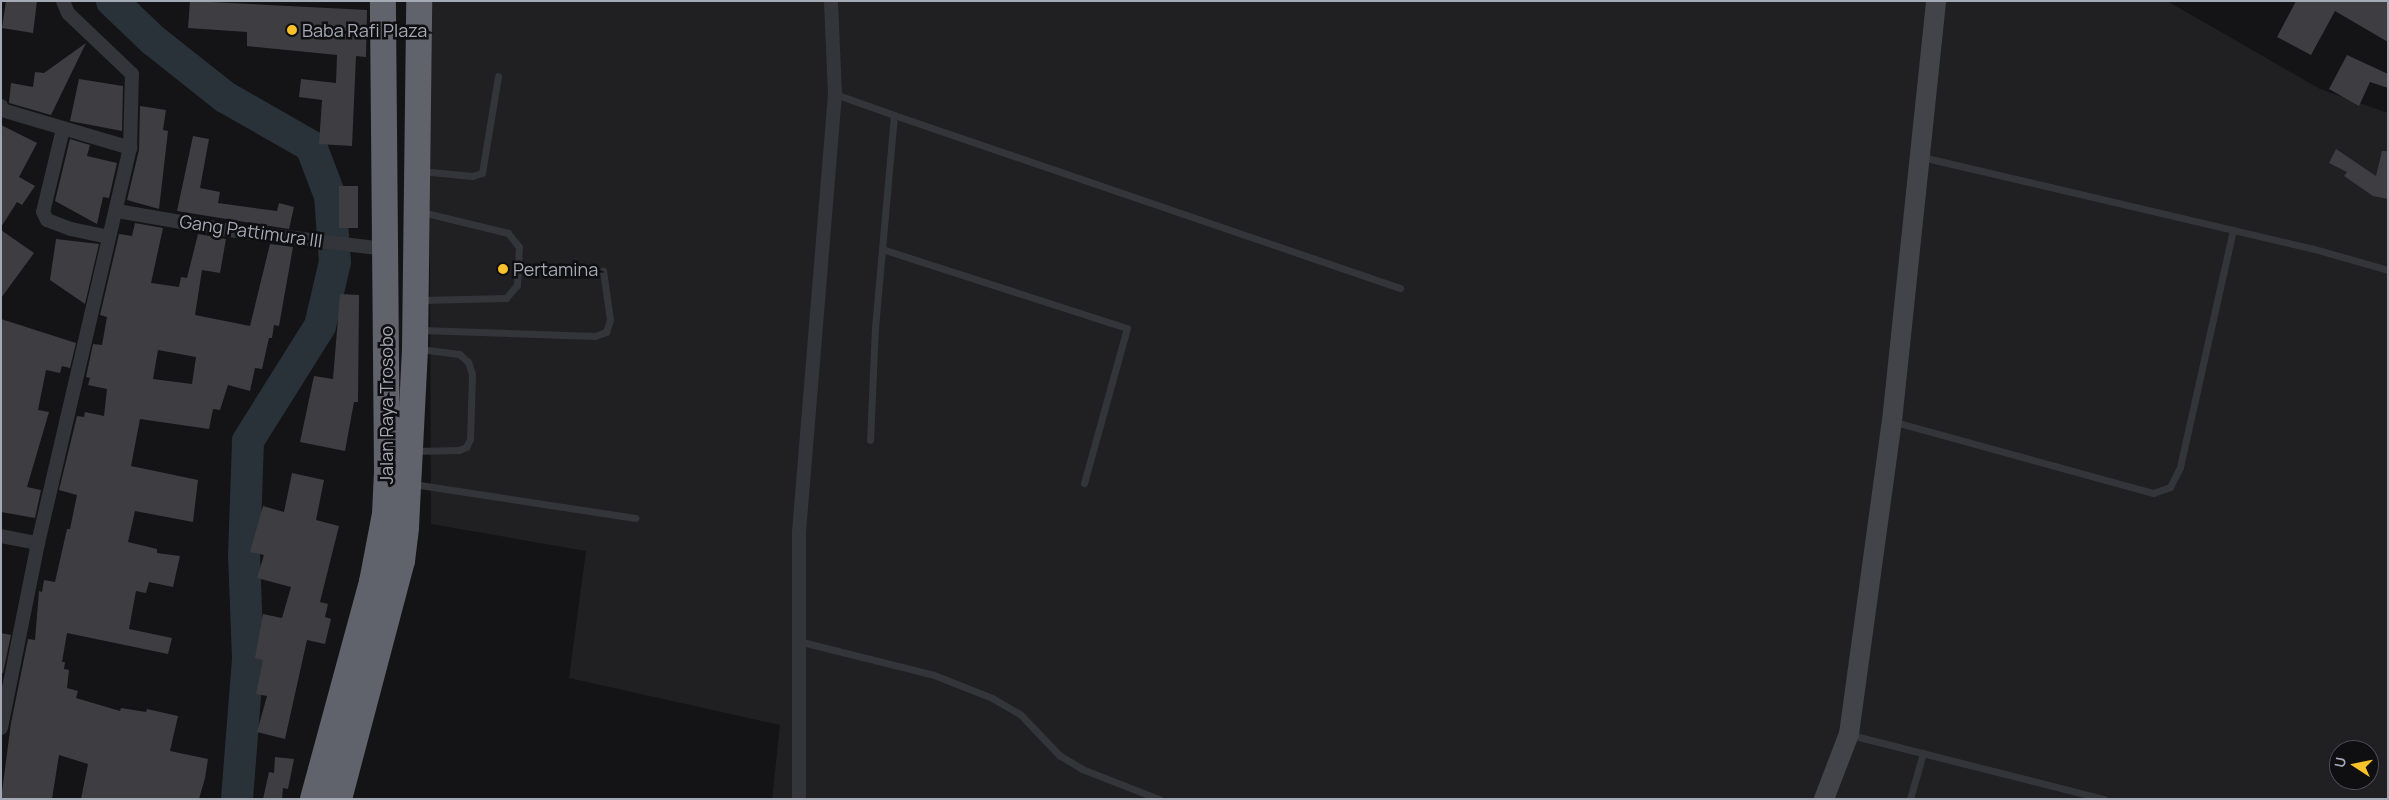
<!DOCTYPE html>
<html>
<head>
<meta charset="utf-8">
<style>
  body { margin:0 }
  #map { position:relative; width:2389px; height:800px; overflow:hidden; background:#141315; font-family:Manrope,sans-serif }
  div>[style] { position:absolute }
  .built>* { inset:0; background:#201f22 }
  .river>* { height:32px; margin:-16px; padding:0 16px; transform-origin:16px; border-radius:16px; background:#293139 }
  .building>* { inset:0; background:#3e3e42; transform-origin:0 0 }
  .lane>* { height:7px; margin:-3.5px; padding:0 3.5px; transform-origin:3.5px; border-radius:3.5px; background:#34353a }
  .street>* { height:14px; margin:-7px; padding:0 7px; transform-origin:7px; border-radius:7px; background:#34353a }
  .secondary>* { height:20px; margin:-10px; padding:0 10px; transform-origin:10px; border-radius:10px; background:#42444a }
  .highway>* { height:26px; margin:-13px; padding:0 13px; transform-origin:13px; border-radius:13px; background:#60626c }
  .dots>* { width:14px; height:14px; translate:-50% -50%; box-sizing:border-box; border:2px solid #0f0e10; border-radius:50% }
  span { translate:-50% -50%; white-space:nowrap; text-align:center; line-height:1.15; -webkit-text-stroke:5px #0f0e10; paint-order:stroke }
  .poi-label { font-size:18px; color:#a4a9b6 }
  .left { translate:0 -50%; text-align:left }
  .street-label { font-size:18px; color:#a4a9b6 }
  .frame { position:absolute; inset:0; border:2px solid #a4a9b6; pointer-events:none }
  .north { position:absolute; left:2329px; top:740px; width:50px; height:50px; box-sizing:border-box; background:#0f0e10; border:1px solid #4b4c52; border-radius:50%; rotate:281deg; font-size:14px; font-weight:700; line-height:20px; text-align:center; color:#a4a9b6 }
  .north::after { content:''; display:block; margin:auto; width:18px; height:22px; background:#f9c228; clip-path:polygon(50% 0,100% 100%,50% 72%,0 100%) }
</style>
</head>
<body>
<div id="map">
  <div class="built">
    <div style="clip-path:polygon(evenodd,429px 1px,2167px 1px,2320px 89px,2388px 113px,2388px 799px,772px 799px,780px 725px,569px 678px,586px 551px,431px 524px,429px 1px,2339px 750px,2369px 750px,2369px 780px,2339px 780px,2339px 750px)"></div>
  </div>
  <div class="river">
    <div style="left:112px;top:1px;width:57px;rotate:43.6deg"></div>
    <div style="left:153px;top:40px;width:92px;rotate:38.4deg"></div>
    <div style="left:225px;top:97px;width:99px;rotate:29.7deg"></div>
    <div style="left:311px;top:146px;width:53px;rotate:69.2deg"></div>
    <div style="left:330px;top:196px;width:66px;rotate:85.7deg"></div>
    <div style="left:335px;top:262px;width:66px;rotate:103.2deg"></div>
    <div style="left:320px;top:326px;width:136px;rotate:122.1deg"></div>
    <div style="left:248px;top:441px;width:114px;rotate:92deg"></div>
    <div style="left:244px;top:555px;width:104px;rotate:87.8deg"></div>
    <div style="left:248px;top:659px;width:140px;rotate:94.5deg"></div>
  </div>
  <div class="building">
    <div style="clip-path:polygon(6px 1px,37px 1px,33px 33px,2px 28px)"></div>
    <div style="clip-path:polygon(190px 1px,367px 10px,366px 57px,356px 56px,352px 146px,319px 144px,322px 100px,299px 97px,301px 79px,336px 83px,337px 55px,247px 46px,247px 32px,188px 28px)"></div>
    <div style="clip-path:polygon(2296px 1px,2388px 1px,2388px 42px,2335px 11px,2311px 55px,2277px 37px)"></div>
    <div style="clip-path:polygon(86px 43px,51px 115px,9px 103px,11px 83px,33px 87px,35px 72px,44px 73px)"></div>
    <div style="clip-path:polygon(2347px 55px,2388px 74px,2388px 88px,2370px 82px,2359px 106px,2329px 89px)"></div>
    <div style="clip-path:polygon(79px 79px,123px 86px,122px 131px,70px 121px)"></div>
    <div style="clip-path:polygon(140px 106px,166px 110px,163px 130px,168px 131px,159px 209px,127px 200px,139px 150px)"></div>
    <div style="clip-path:polygon(1px 125px,37px 143px,19px 177px,35px 186px,22px 205px,17px 202px,1px 227px)"></div>
    <div style="clip-path:polygon(193px 136px,209px 139px,200px 188px,220px 192px,218px 203px,277px 211px,279px 203px,294px 207px,289px 229px,177px 211px)"></div>
    <div style="clip-path:polygon(70px 139px,90px 145px,87px 156px,117px 163px,109px 198px,103px 197px,97px 224px,55px 201px)"></div>
    <div style="clip-path:polygon(2336px 149px,2376px 176px,2382px 151px,2388px 151px,2388px 199px,2373px 196px,2344px 176px,2347px 172px,2329px 163px)"></div>
    <div style="left:339px;top:186px;width:19px;height:42px"></div>
    <div style="clip-path:polygon(evenodd,135px 223px,163px 228px,151px 283px,179px 287px,181px 277px,187px 278px,198px 234px,226px 239px,220px 273px,202px 270px,195px 315px,250px 326px,270px 244px,293px 247px,279px 326px,274px 325px,272px 338px,269px 338px,262px 369px,255px 368px,250px 391px,228px 385px,220px 410px,213px 409px,209px 429px,140px 419px,131px 466px,198px 480px,193px 522px,135px 511px,128px 542px,157px 549px,157px 553px,180px 556px,173px 587px,149px 582px,146px 593px,136px 591px,129px 629px,172px 638px,168px 654px,67px 633px,62px 662px,65px 662px,64px 669px,69px 670px,67px 688px,78px 691px,76px 698px,120px 711px,121px 708px,146px 712px,147px 709px,178px 716px,170px 751px,208px 759px,205px 778px,199px 799px,81px 799px,88px 764px,59px 755px,52px 799px,1px 799px,11px 723px,28px 639px,35px 640px,39px 591px,42px 592px,44px 580px,55px 582px,67px 529px,70px 529px,77px 495px,59px 490px,77px 416px,84px 417px,85px 412px,104px 416px,107px 389px,88px 385px,90px 378px,86px 377px,93px 344px,102px 345px,107px 317px,100px 315px,119px 234px,132px 236px,135px 223px,158px 350px,196px 357px,192px 384px,153px 379px,158px 350px)"></div>
    <div style="clip-path:polygon(1px 230px,34px 253px,1px 298px)"></div>
    <div style="clip-path:polygon(56px 239px,99px 244px,85px 304px,50px 280px)"></div>
    <div style="clip-path:polygon(340px 294px,359px 295px,358px 402px,354px 402px,345px 451px,300px 442px,314px 376px,333px 379px)"></div>
    <div style="clip-path:polygon(1px 319px,76px 343px,70px 368px,62px 366px,60px 373px,46px 370px,38px 410px,49px 412px,27px 487px,41px 490px,35px 518px,1px 512px)"></div>
    <div style="clip-path:polygon(292px 473px,324px 480px,316px 520px,339px 526px,320px 602px,328px 604px,325px 617px,331px 619px,325px 644px,307px 640px,285px 739px,257px 732px,267px 696px,256px 694px,263px 660px,255px 658px,263px 614px,282px 618px,291px 587px,257px 578px,264px 555px,250px 552px,263px 506px,284px 512px)"></div>
    <div style="clip-path:polygon(1px 633px,11px 635px,3px 673px,1px 673px)"></div>
    <div style="clip-path:polygon(275px 757px,294px 759px,288px 789px,283px 788px,282px 799px,263px 799px,269px 772px,274px 773px)"></div>
  </div>
  <div class="lane">
    <div style="left:835px;top:94px;width:63px;rotate:19.6deg"></div>
    <div style="left:894px;top:115px;width:213px;rotate:95.1deg"></div>
    <div style="left:875px;top:327px;width:113px;rotate:92.5deg"></div>
    <div style="left:894px;top:115px;width:535px;rotate:18.88deg"></div>
    <div style="left:1922px;top:157px;width:400px;rotate:13.2deg"></div>
    <div style="left:2311px;top:248px;width:80px;rotate:15.9deg"></div>
    <div style="left:421px;top:171px;width:51px;rotate:5.6deg"></div>
    <div style="left:472px;top:176px;width:10px;rotate:-17deg"></div>
    <div style="left:482px;top:173px;width:98px;rotate:-80.6deg"></div>
    <div style="left:882px;top:249px;width:257px;rotate:17.9deg"></div>
    <div style="left:1127px;top:328px;width:161px;rotate:105.5deg"></div>
    <div style="left:420px;top:300px;width:86px;rotate:-1.3deg"></div>
    <div style="left:506px;top:298px;width:17px;rotate:-50deg"></div>
    <div style="left:517px;top:285px;width:38px;rotate:-87deg"></div>
    <div style="left:519px;top:247px;width:18px;rotate:-128deg"></div>
    <div style="left:508px;top:233px;width:89px;rotate:-166.3deg"></div>
    <div style="left:421px;top:330px;width:174px;rotate:2deg"></div>
    <div style="left:595px;top:336px;width:12px;rotate:-20deg"></div>
    <div style="left:606px;top:332px;width:13px;rotate:-72deg"></div>
    <div style="left:610px;top:320px;width:50px;rotate:-98deg"></div>
    <div style="left:1895px;top:422px;width:268px;rotate:15.4deg"></div>
    <div style="left:2153px;top:493px;width:18px;rotate:-19deg"></div>
    <div style="left:2170px;top:487px;width:22px;rotate:-63deg"></div>
    <div style="left:2180px;top:467px;width:243px;rotate:-77.4deg"></div>
    <div style="left:415px;top:451px;width:44px;rotate:-1.3deg"></div>
    <div style="left:459px;top:450px;width:8px;rotate:-23deg"></div>
    <div style="left:466px;top:447px;width:9px;rotate:-63deg"></div>
    <div style="left:470px;top:439px;width:65px;rotate:-88.2deg"></div>
    <div style="left:472px;top:374px;width:13px;rotate:-108deg"></div>
    <div style="left:468px;top:362px;width:12px;rotate:-138deg"></div>
    <div style="left:459px;top:354px;width:40px;rotate:-172.9deg"></div>
    <div style="left:413px;top:484px;width:225px;rotate:8.7deg"></div>
    <div style="left:798px;top:641px;width:140px;rotate:14deg"></div>
    <div style="left:934px;top:675px;width:62px;rotate:21.6deg"></div>
    <div style="left:992px;top:698px;width:32px;rotate:30deg"></div>
    <div style="left:1020px;top:714px;width:57px;rotate:46.4deg"></div>
    <div style="left:1059px;top:755px;width:27px;rotate:31deg"></div>
    <div style="left:1082px;top:769px;width:83px;rotate:21.3deg"></div>
    <div style="left:1851px;top:735px;width:261px;rotate:14.2deg"></div>
    <div style="left:1910px;top:799px;width:48px;rotate:-74.2deg"></div>
  </div>
  <div class="street">
    <div style="left:1px;top:106px;width:4px;rotate:76deg"></div>
    <div style="left:2px;top:110px;width:134px;rotate:16.5deg"></div>
    <div style="left:63px;top:129px;width:85px;rotate:103.5deg"></div>
    <div style="left:43px;top:212px;width:9px;rotate:63deg"></div>
    <div style="left:47px;top:220px;width:26px;rotate:21deg"></div>
    <div style="left:71px;top:229px;width:39px;rotate:12deg"></div>
    <div style="left:117px;top:211px;width:113px;rotate:9.7deg"></div>
    <div style="left:228px;top:230px;width:157px;rotate:6.9deg"></div>
    <div style="left:1px;top:536px;width:38px;rotate:11deg"></div>
    <div style="left:1px;top:728px;width:189px;rotate:-78.7deg"></div>
    <div style="left:38px;top:543px;width:406px;rotate:-76.9deg"></div>
    <div style="left:130px;top:148px;width:74px;rotate:-88.5deg"></div>
    <div style="left:132px;top:74px;width:88px;rotate:-136.4deg"></div>
    <div style="left:68px;top:13px;width:13px;rotate:-113deg"></div>
    <div style="left:799px;top:799px;width:267px;rotate:-90deg"></div>
    <div style="left:799px;top:532px;width:439px;rotate:-85.3deg"></div>
    <div style="left:835px;top:94px;width:93px;rotate:-92.5deg"></div>
  </div>
  <div class="secondary">
    <div style="left:1824px;top:799px;width:70px;rotate:-69deg"></div>
    <div style="left:1849px;top:734px;width:316px;rotate:-82.2deg"></div>
    <div style="left:1892px;top:421px;width:422px;rotate:-84deg"></div>
  </div>
  <div class="highway">
    <div style="left:313px;top:799px;width:225px;rotate:-74.8deg"></div>
    <div style="left:372px;top:582px;width:69px;rotate:-79.2deg"></div>
    <div style="left:385px;top:514px;width:42px;rotate:-87.3deg"></div>
    <div style="left:387px;top:472px;width:471px;rotate:-90.5deg"></div>
    <div style="left:339px;top:799px;width:246px;rotate:-75.2deg"></div>
    <div style="left:402px;top:561px;width:34px;rotate:-83deg"></div>
    <div style="left:406px;top:527px;width:179px;rotate:-87.1deg"></div>
    <div style="left:415px;top:348px;width:347px;rotate:-89.3deg"></div>
  </div>
  <div class="dots">
    <div style="left:292px;top:30px;background:#f9c228"></div>
    <div style="left:503px;top:269px;background:#f9c228"></div>
  </div>
  <div class="poi-label">
    <span class="left" style="left:302px;top:30px">Baba Rafi Plaza</span>
    <span class="left" style="left:513px;top:269px">Pertamina</span>
  </div>
  <div class="street-label">
    <span style="left:251px;top:231px;rotate:8deg">Gang Pattimura III</span>
    <span style="left:386px;top:405px;rotate:-90deg">Jalan Raya Trosobo</span>
  </div>
  <div class="frame"></div>
  <div class="north">U</div>
</div>
</body>
</html>
